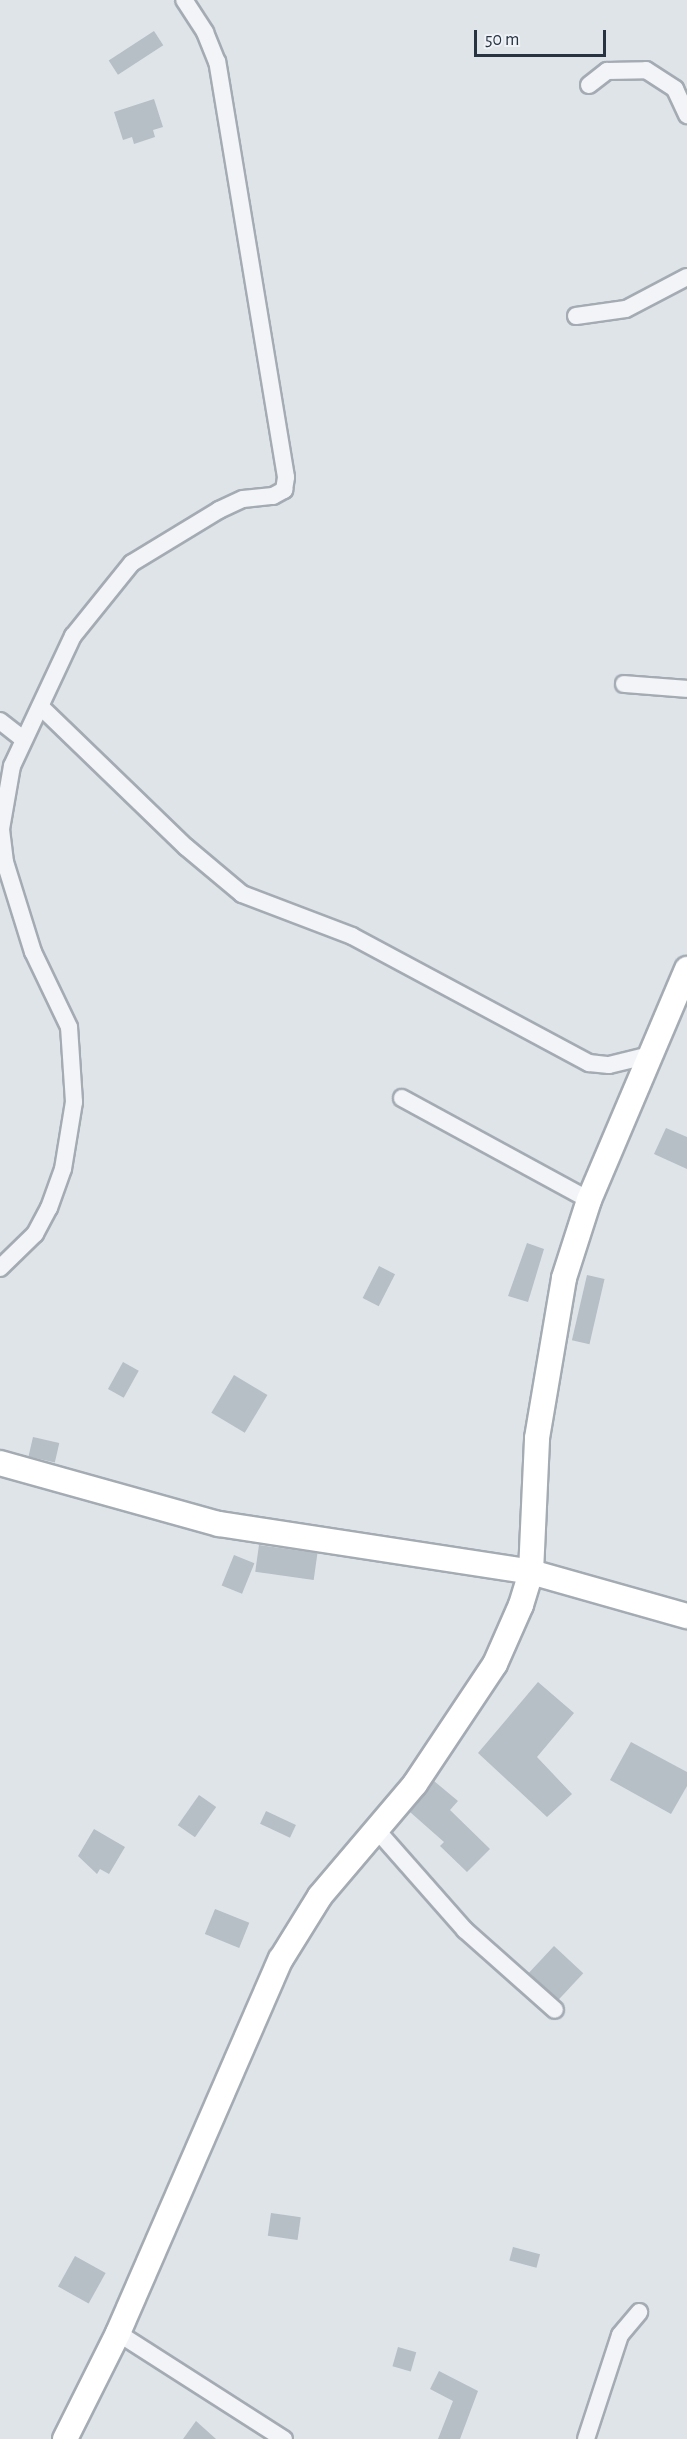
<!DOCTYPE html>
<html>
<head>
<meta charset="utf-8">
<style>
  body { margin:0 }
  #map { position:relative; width:687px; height:2439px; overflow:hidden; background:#dfe4e9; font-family:"Alegreya Sans",sans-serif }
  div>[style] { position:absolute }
  .building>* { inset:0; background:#b6bec6; transform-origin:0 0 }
  .roads { filter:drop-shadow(2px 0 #a4abb3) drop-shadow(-2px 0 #a4abb3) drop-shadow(0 2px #a4abb3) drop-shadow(0 -2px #a4abb3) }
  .street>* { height:16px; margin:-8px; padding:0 8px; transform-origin:8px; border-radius:8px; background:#f2f4f7 }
  .secondary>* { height:24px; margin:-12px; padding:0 12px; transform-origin:12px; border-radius:12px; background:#fff }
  span { translate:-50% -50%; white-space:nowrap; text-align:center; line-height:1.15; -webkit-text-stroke:4.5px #eff3f7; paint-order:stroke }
  .scale { position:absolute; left:474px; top:30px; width:132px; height:27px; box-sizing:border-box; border:3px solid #273341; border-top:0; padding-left:8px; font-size:18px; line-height:21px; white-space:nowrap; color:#273341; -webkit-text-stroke:4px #eff3f7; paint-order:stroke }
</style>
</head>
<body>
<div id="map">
  <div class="building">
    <div style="left:154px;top:31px;width:17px;height:54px;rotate:57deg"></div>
    <div style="clip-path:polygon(154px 99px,163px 127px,153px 130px,155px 137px,134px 144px,132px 137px,123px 140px,114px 112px)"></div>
    <div style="clip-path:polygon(666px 1128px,687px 1137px,687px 1169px,654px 1154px)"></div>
    <div style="clip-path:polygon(527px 1243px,544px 1249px,528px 1302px,508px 1296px)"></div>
    <div style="left:379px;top:1266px;width:18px;height:36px;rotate:27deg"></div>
    <div style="left:587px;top:1275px;width:18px;height:67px;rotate:13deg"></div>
    <div style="left:123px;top:1362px;width:18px;height:31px;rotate:29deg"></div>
    <div style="left:234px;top:1375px;width:39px;height:44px;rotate:31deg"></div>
    <div style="left:33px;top:1437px;width:27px;height:20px;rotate:13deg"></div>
    <div style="left:259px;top:1545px;width:59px;height:27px;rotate:8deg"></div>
    <div style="left:234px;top:1555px;width:22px;height:33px;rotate:22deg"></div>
    <div style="clip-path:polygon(538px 1682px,574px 1713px,537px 1757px,572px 1794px,547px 1817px,478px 1753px)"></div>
    <div style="clip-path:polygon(631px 1742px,687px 1772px,687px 1786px,671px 1814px,610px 1780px)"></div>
    <div style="clip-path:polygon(434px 1781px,458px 1801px,450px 1810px,490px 1849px,467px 1872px,440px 1846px,444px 1842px,410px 1812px)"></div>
    <div style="left:199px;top:1795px;width:21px;height:37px;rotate:35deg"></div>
    <div style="left:266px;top:1811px;width:33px;height:14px;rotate:25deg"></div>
    <div style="clip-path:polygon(94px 1829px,125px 1847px,109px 1874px,100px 1869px,97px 1874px,78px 1856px)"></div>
    <div style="left:215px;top:1909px;width:37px;height:27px;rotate:22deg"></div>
    <div style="left:554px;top:1946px;width:40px;height:37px;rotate:43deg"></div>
    <div style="left:271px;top:2213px;width:30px;height:23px;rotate:8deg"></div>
    <div style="left:513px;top:2247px;width:28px;height:14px;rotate:15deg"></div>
    <div style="left:75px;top:2256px;width:35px;height:35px;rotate:29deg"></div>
    <div style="left:398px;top:2347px;width:19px;height:20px;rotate:16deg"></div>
    <div style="clip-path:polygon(439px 2371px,478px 2391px,460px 2439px,438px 2439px,453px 2401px,430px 2389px)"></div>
    <div style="clip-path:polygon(196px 2421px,216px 2439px,183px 2439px)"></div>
  </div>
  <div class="roads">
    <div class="street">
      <div style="left:589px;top:85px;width:23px;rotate:-38deg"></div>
      <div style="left:607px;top:71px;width:39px;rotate:-1deg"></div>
      <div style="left:646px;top:70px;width:35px;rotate:33deg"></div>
      <div style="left:675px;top:89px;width:29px;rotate:65deg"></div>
      <div style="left:576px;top:316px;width:50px;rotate:-8deg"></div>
      <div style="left:626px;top:309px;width:69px;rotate:-27.7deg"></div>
      <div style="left:624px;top:684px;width:63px;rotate:4.5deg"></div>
      <div style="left:42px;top:708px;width:200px;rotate:44deg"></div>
      <div style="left:186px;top:847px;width:73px;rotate:40deg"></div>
      <div style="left:242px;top:894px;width:118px;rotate:20.9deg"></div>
      <div style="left:352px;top:936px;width:269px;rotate:28.2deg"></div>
      <div style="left:589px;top:1063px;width:20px;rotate:6deg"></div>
      <div style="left:609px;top:1065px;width:46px;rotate:-13.7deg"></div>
      <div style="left:0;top:721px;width:29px;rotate:38deg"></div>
      <div style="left:402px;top:1098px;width:213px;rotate:28.6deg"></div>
      <div style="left:0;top:1268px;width:49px;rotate:-44.2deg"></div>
      <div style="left:35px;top:1234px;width:30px;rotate:-62deg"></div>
      <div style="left:49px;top:1208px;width:41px;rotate:-70.3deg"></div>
      <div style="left:63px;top:1169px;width:68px;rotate:-80.7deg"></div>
      <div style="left:74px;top:1102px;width:75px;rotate:-93.8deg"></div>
      <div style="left:69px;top:1027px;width:83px;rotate:-115.6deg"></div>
      <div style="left:33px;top:952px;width:94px;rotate:-107.3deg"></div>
      <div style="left:5px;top:862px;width:33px;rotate:-97deg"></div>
      <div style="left:1px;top:829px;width:64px;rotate:-80.1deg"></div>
      <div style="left:12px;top:766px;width:144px;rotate:-64.9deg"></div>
      <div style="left:73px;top:636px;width:94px;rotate:-51.1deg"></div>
      <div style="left:132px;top:563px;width:102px;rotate:-31.3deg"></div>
      <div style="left:219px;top:510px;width:26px;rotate:-25deg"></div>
      <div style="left:243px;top:499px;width:30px;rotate:-6deg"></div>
      <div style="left:273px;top:496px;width:13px;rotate:-29deg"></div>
      <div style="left:284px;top:490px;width:13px;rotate:-81deg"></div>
      <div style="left:286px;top:477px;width:421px;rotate:-99.4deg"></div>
      <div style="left:217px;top:62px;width:32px;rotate:-112deg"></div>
      <div style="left:205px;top:32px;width:38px;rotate:-123deg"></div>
      <div style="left:375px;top:1828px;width:136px;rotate:48.6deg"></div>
      <div style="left:465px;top:1930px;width:120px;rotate:41.6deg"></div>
      <div style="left:118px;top:2333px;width:197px;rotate:32.6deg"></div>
      <div style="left:586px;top:2439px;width:109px;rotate:-71.9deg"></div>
      <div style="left:620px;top:2335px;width:30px;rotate:-50deg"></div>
    </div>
    <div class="secondary">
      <div style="left:0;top:1463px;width:227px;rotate:15.6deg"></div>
      <div style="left:219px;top:1524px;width:316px;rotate:8.7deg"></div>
      <div style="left:531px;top:1572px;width:162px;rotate:15.8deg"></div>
      <div style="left:65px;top:2439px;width:119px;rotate:-63.4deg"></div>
      <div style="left:118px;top:2333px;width:408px;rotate:-66.5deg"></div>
      <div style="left:281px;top:1959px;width:74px;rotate:-58.2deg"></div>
      <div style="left:320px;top:1896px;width:147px;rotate:-49.7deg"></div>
      <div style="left:415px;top:1784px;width:144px;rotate:-56.3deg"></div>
      <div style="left:495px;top:1664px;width:64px;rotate:-66.2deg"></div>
      <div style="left:521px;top:1605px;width:34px;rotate:-73deg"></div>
      <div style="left:531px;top:1572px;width:134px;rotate:-87.4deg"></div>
      <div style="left:537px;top:1438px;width:162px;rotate:-80.4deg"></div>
      <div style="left:564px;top:1278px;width:82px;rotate:-72.2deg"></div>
      <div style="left:589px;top:1200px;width:251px;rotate:-67deg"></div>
    </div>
  </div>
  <div class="scale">50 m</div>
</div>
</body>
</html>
